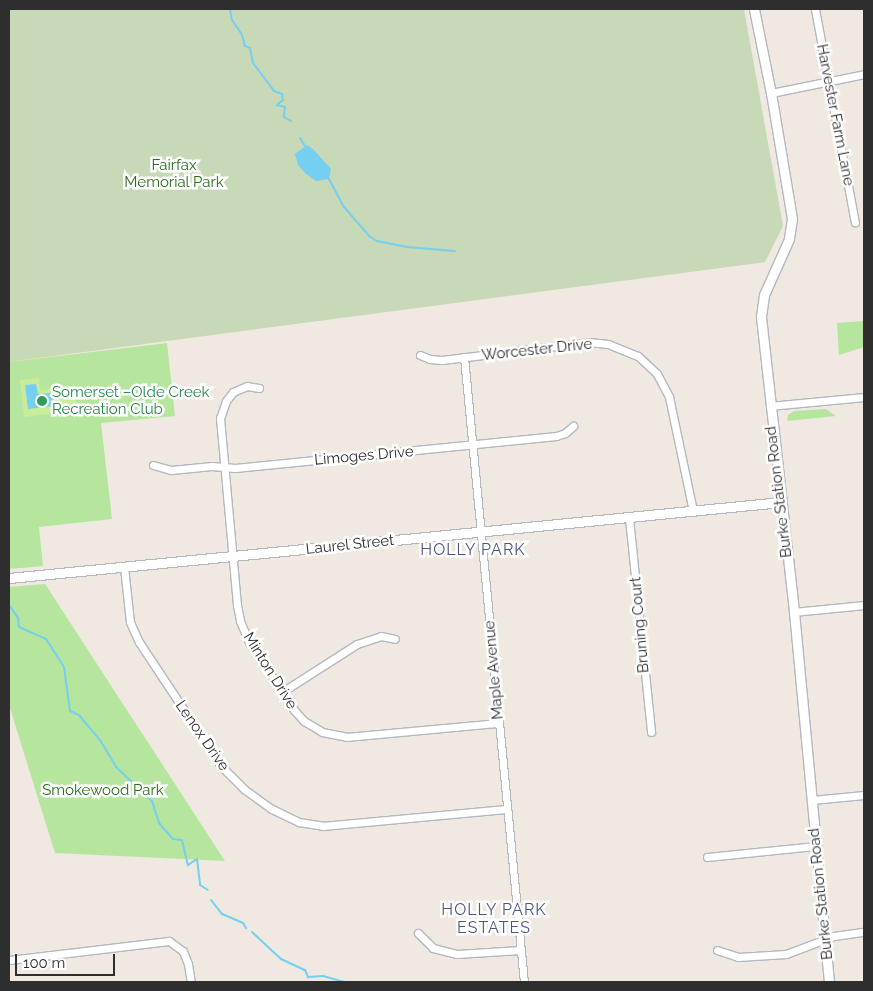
<!DOCTYPE html>
<html>
<head>
<meta charset="utf-8">
<style>
  body { margin:0 }
  #map { position:relative; width:873px; height:991px; overflow:hidden; background:#efe9e1; font-family:Raleway,sans-serif }
  div>[style] { position:absolute }
  .green>* { inset:0; background:#b6e59e }
  .cemetery>* { inset:0; background:#c8d9b8 }
  .pitch>* { inset:0; background:#c9ec9a }
  .water>* { inset:0; background:#75cff0 }
  .stream>* { height:2px; margin:-1px; padding:0 1px; transform-origin:1px; border-radius:1px; background:#75cff0 }
  .roads { filter:drop-shadow(1px 0 #b4b7c1) drop-shadow(-1px 0 #b4b7c1) drop-shadow(0 1px #b4b7c1) drop-shadow(0 -1px #b4b7c1) }
  .minor>* { height:7px; margin:-3.5px; padding:0 3.5px; transform-origin:3.5px; border-radius:3.5px; background:#fff }
  .tertiary>* { height:9px; margin:-4.5px; padding:0 4.5px; transform-origin:4.5px; border-radius:4.5px; background:#fff }
  .dots>* { width:14px; height:14px; translate:-50% -50%; box-sizing:border-box; border:2px solid #fff; border-radius:50% }
  span { translate:-50% -50%; white-space:nowrap; text-align:center; line-height:1.15; -webkit-text-stroke:5px #fff; paint-order:stroke }
  .street-label { font-size:15px; color:#2e2e2e }
  .park-label { font-size:15px; color:#2c6e1b }
  .leisure-label { font-size:15px; color:#27864d }
  .left { translate:0 -50%; text-align:left }
  .neighbourhood-label { font-size:16px; color:#4d5680; letter-spacing:1px }
  .frame { position:absolute; inset:0; border:10px solid #2e2e2e; pointer-events:none }
  .scale { position:absolute; left:15px; top:954px; width:100px; height:22px; box-sizing:border-box; border:2px solid #2e2e2e; border-top:0; padding-left:6px; font-size:15px; line-height:18px; white-space:nowrap; color:#2e2e2e; -webkit-text-stroke:4px #fff; paint-order:stroke }
</style>
</head>
<body>
<div id="map">
  <div class="green">
    <div style="clip-path:polygon(864px 321px,864px 347px,839px 355px,837px 323px)"></div>
    <div style="clip-path:polygon(167px 343px,175px 416px,101px 423px,112px 519px,39px 527px,43px 566px,9px 569px,9px 362px)"></div>
    <div style="clip-path:polygon(826px 409px,836px 416px,787px 421px,788px 415px,794px 411px)"></div>
    <div style="clip-path:polygon(45px 584px,225px 861px,55px 853px,9px 705px,9px 587px)"></div>
  </div>
  <div class="cemetery">
    <div style="clip-path:polygon(9px 9px,744px 9px,783px 226px,765px 262px,9px 362px)"></div>
  </div>
  <div class="pitch">
    <div style="clip-path:polygon(39px 378px,40px 390px,60px 388px,61px 399px,76px 398px,77px 411px,24px 417px,20px 380px)"></div>
  </div>
  <div class="water">
    <div style="clip-path:polygon(307px 145px,313px 149px,331px 169px,329px 179px,316px 181px,305px 173px,298px 165px,295px 154px)"></div>
    <div style="clip-path:polygon(36px 384px,38px 394px,52px 393px,53px 406px,28px 409px,25px 385px)"></div>
  </div>
  <div class="stream">
    <div style="left:230px;top:9px;width:11px;rotate:80deg"></div>
    <div style="left:232px;top:20px;width:18px;rotate:56deg"></div>
    <div style="left:242px;top:35px;width:11px;rotate:75deg"></div>
    <div style="left:245px;top:46px;width:5px;rotate:22deg"></div>
    <div style="left:250px;top:48px;width:15px;rotate:79deg"></div>
    <div style="left:253px;top:63px;width:35px;rotate:53deg"></div>
    <div style="left:274px;top:91px;width:9px;rotate:21deg"></div>
    <div style="left:282px;top:94px;width:6px;rotate:81deg"></div>
    <div style="left:283px;top:100px;width:8px;rotate:140deg"></div>
    <div style="left:277px;top:105px;width:8px;rotate:14deg"></div>
    <div style="left:285px;top:107px;width:10px;rotate:96deg"></div>
    <div style="left:284px;top:117px;width:8px;rotate:30deg"></div>
    <div style="left:300px;top:138px;width:9px;rotate:58deg"></div>
    <div style="left:329px;top:179px;width:32px;rotate:62deg"></div>
    <div style="left:344px;top:207px;width:38px;rotate:49deg"></div>
    <div style="left:369px;top:236px;width:9px;rotate:32deg"></div>
    <div style="left:377px;top:241px;width:31px;rotate:11deg"></div>
    <div style="left:407px;top:247px;width:48px;rotate:4.8deg"></div>
    <div style="left:9px;top:605px;width:16px;rotate:55deg"></div>
    <div style="left:18px;top:618px;width:9px;rotate:84deg"></div>
    <div style="left:19px;top:627px;width:30px;rotate:24deg"></div>
    <div style="left:46px;top:639px;width:33px;rotate:57deg"></div>
    <div style="left:64px;top:667px;width:44px;rotate:82.2deg"></div>
    <div style="left:70px;top:711px;width:10px;rotate:24deg"></div>
    <div style="left:79px;top:715px;width:33px;rotate:50deg"></div>
    <div style="left:100px;top:740px;width:31px;rotate:59deg"></div>
    <div style="left:116px;top:767px;width:50px;rotate:43.4deg"></div>
    <div style="left:152px;top:801px;width:23px;rotate:72deg"></div>
    <div style="left:159px;top:823px;width:21px;rotate:49deg"></div>
    <div style="left:173px;top:839px;width:9px;rotate:6deg"></div>
    <div style="left:182px;top:840px;width:26px;rotate:77deg"></div>
    <div style="left:188px;top:865px;width:11px;rotate:-34deg"></div>
    <div style="left:197px;top:859px;width:26px;rotate:83deg"></div>
    <div style="left:200px;top:885px;width:9px;rotate:32deg"></div>
    <div style="left:211px;top:900px;width:18px;rotate:52deg"></div>
    <div style="left:222px;top:914px;width:23px;rotate:23deg"></div>
    <div style="left:243px;top:923px;width:6px;rotate:59deg"></div>
    <div style="left:252px;top:932px;width:40px;rotate:43deg"></div>
    <div style="left:281px;top:959px;width:26px;rotate:25deg"></div>
    <div style="left:305px;top:970px;width:8px;rotate:67deg"></div>
    <div style="left:308px;top:977px;width:15px;rotate:-4deg"></div>
    <div style="left:323px;top:976px;width:22px;rotate:16deg"></div>
  </div>
  <div class="roads">
    <div class="minor">
      <div style="left:815px;top:9px;width:217px;rotate:79.4deg"></div>
      <div style="left:771px;top:93px;width:95px;rotate:-11.5deg"></div>
      <div style="left:420px;top:355px;width:11px;rotate:22deg"></div>
      <div style="left:430px;top:359px;width:12px;rotate:5deg"></div>
      <div style="left:442px;top:360px;width:148px;rotate:-7deg"></div>
      <div style="left:589px;top:342px;width:19px;rotate:6deg"></div>
      <div style="left:608px;top:344px;width:32px;rotate:22deg"></div>
      <div style="left:638px;top:356px;width:26px;rotate:43deg"></div>
      <div style="left:657px;top:374px;width:26px;rotate:62deg"></div>
      <div style="left:669px;top:397px;width:116px;rotate:78.1deg"></div>
      <div style="left:464px;top:357px;width:628px;rotate:84.52deg"></div>
      <div style="left:259px;top:388px;width:12px;rotate:-171deg"></div>
      <div style="left:247px;top:386px;width:15px;rotate:157deg"></div>
      <div style="left:233px;top:392px;width:11px;rotate:128deg"></div>
      <div style="left:226px;top:401px;width:18px;rotate:109deg"></div>
      <div style="left:220px;top:418px;width:188px;rotate:84.8deg"></div>
      <div style="left:237px;top:605px;width:16px;rotate:79deg"></div>
      <div style="left:240px;top:621px;width:23px;rotate:67deg"></div>
      <div style="left:249px;top:642px;width:82px;rotate:56.5deg"></div>
      <div style="left:294px;top:710px;width:15px;rotate:48deg"></div>
      <div style="left:304px;top:721px;width:21px;rotate:31deg"></div>
      <div style="left:322px;top:732px;width:25px;rotate:11deg"></div>
      <div style="left:347px;top:737px;width:152px;rotate:-5.3deg"></div>
      <div style="left:770px;top:406px;width:94px;rotate:-5.5deg"></div>
      <div style="left:153px;top:465px;width:19px;rotate:16deg"></div>
      <div style="left:171px;top:470px;width:41px;rotate:-5.6deg"></div>
      <div style="left:212px;top:466px;width:23px;rotate:5deg"></div>
      <div style="left:235px;top:468px;width:323px;rotate:-5.7deg"></div>
      <div style="left:556px;top:436px;width:9px;rotate:-18deg"></div>
      <div style="left:565px;top:433px;width:11px;rotate:-41deg"></div>
      <div style="left:629px;top:518px;width:215px;rotate:84.1deg"></div>
      <div style="left:124px;top:567px;width:55px;rotate:83.8deg"></div>
      <div style="left:130px;top:622px;width:22px;rotate:66deg"></div>
      <div style="left:139px;top:642px;width:149px;rotate:56.5deg"></div>
      <div style="left:221px;top:766px;width:33px;rotate:45deg"></div>
      <div style="left:244px;top:789px;width:34px;rotate:36deg"></div>
      <div style="left:272px;top:809px;width:30px;rotate:26deg"></div>
      <div style="left:299px;top:822px;width:24px;rotate:9deg"></div>
      <div style="left:323px;top:826px;width:183px;rotate:-5.3deg"></div>
      <div style="left:794px;top:612px;width:70px;rotate:-5.7deg"></div>
      <div style="left:282px;top:692px;width:89px;rotate:-32.6deg"></div>
      <div style="left:357px;top:644px;width:25px;rotate:-18deg"></div>
      <div style="left:381px;top:636px;width:14px;rotate:12deg"></div>
      <div style="left:812px;top:800px;width:52px;rotate:-5.5deg"></div>
      <div style="left:707px;top:857px;width:110px;rotate:-5.8deg"></div>
      <div style="left:418px;top:933px;width:21px;rotate:45deg"></div>
      <div style="left:433px;top:948px;width:25px;rotate:14deg"></div>
      <div style="left:457px;top:954px;width:63px;rotate:-3.6deg"></div>
      <div style="left:717px;top:950px;width:22px;rotate:18deg"></div>
      <div style="left:738px;top:957px;width:48px;rotate:-3.6deg"></div>
      <div style="left:786px;top:954px;width:51px;rotate:-20.6deg"></div>
      <div style="left:834px;top:936px;width:30px;rotate:-8deg"></div>
      <div style="left:9px;top:960px;width:161px;rotate:-6.8deg"></div>
      <div style="left:169px;top:941px;width:17px;rotate:36deg"></div>
      <div style="left:183px;top:951px;width:14px;rotate:69deg"></div>
      <div style="left:188px;top:964px;width:18px;rotate:81deg"></div>
    </div>
    <div class="tertiary">
      <div style="left:754px;top:9px;width:86px;rotate:78.6deg"></div>
      <div style="left:771px;top:93px;width:128px;rotate:80.5deg"></div>
      <div style="left:792px;top:219px;width:20px;rotate:99deg"></div>
      <div style="left:789px;top:239px;width:61px;rotate:114.1deg"></div>
      <div style="left:764px;top:295px;width:22px;rotate:98deg"></div>
      <div style="left:761px;top:317px;width:297px;rotate:83.6deg"></div>
      <div style="left:794px;top:612px;width:372px;rotate:84.6deg"></div>
      <div style="left:9px;top:578px;width:776px;rotate:-5.62deg"></div>
    </div>
  </div>
  <div class="dots">
    <div style="left:42px;top:401px;background:#2e9e5b"></div>
  </div>
  <div class="street-label">
    <span style="left:835px;top:115px;rotate:79deg">Harvester Farm Lane</span>
    <span style="left:537px;top:350px;rotate:-6deg">Worcester Drive</span>
    <span style="left:364px;top:456px;rotate:-5deg">Limoges Drive</span>
    <span style="left:779px;top:492px;rotate:-97deg">Burke Station Road</span>
    <span style="left:350px;top:545px;rotate:-6deg">Laurel Street</span>
    <span style="left:640px;top:625px;rotate:-95deg">Bruning Court</span>
    <span style="left:494px;top:670px;rotate:-95deg">Maple Avenue</span>
    <span style="left:270px;top:671px;rotate:58deg">Minton Drive</span>
    <span style="left:202px;top:736px;rotate:55deg">Lenox Drive</span>
    <span style="left:821px;top:894px;rotate:-96deg">Burke Station Road</span>
  </div>
  <div class="park-label">
    <span style="left:174px;top:174px">Fairfax<br>Memorial Park</span>
    <span style="left:103px;top:791px">Smokewood Park</span>
  </div>
  <div class="leisure-label">
    <span class="left" style="left:52px;top:401px">Somerset –Olde Creek<br>Recreation Club</span>
  </div>
  <div class="neighbourhood-label">
    <span style="left:473px;top:550px">HOLLY PARK</span>
    <span style="left:494px;top:919px">HOLLY PARK<br>ESTATES</span>
  </div>
  <div class="frame"></div>
  <div class="scale">100 m</div>
</div>
</body>
</html>
